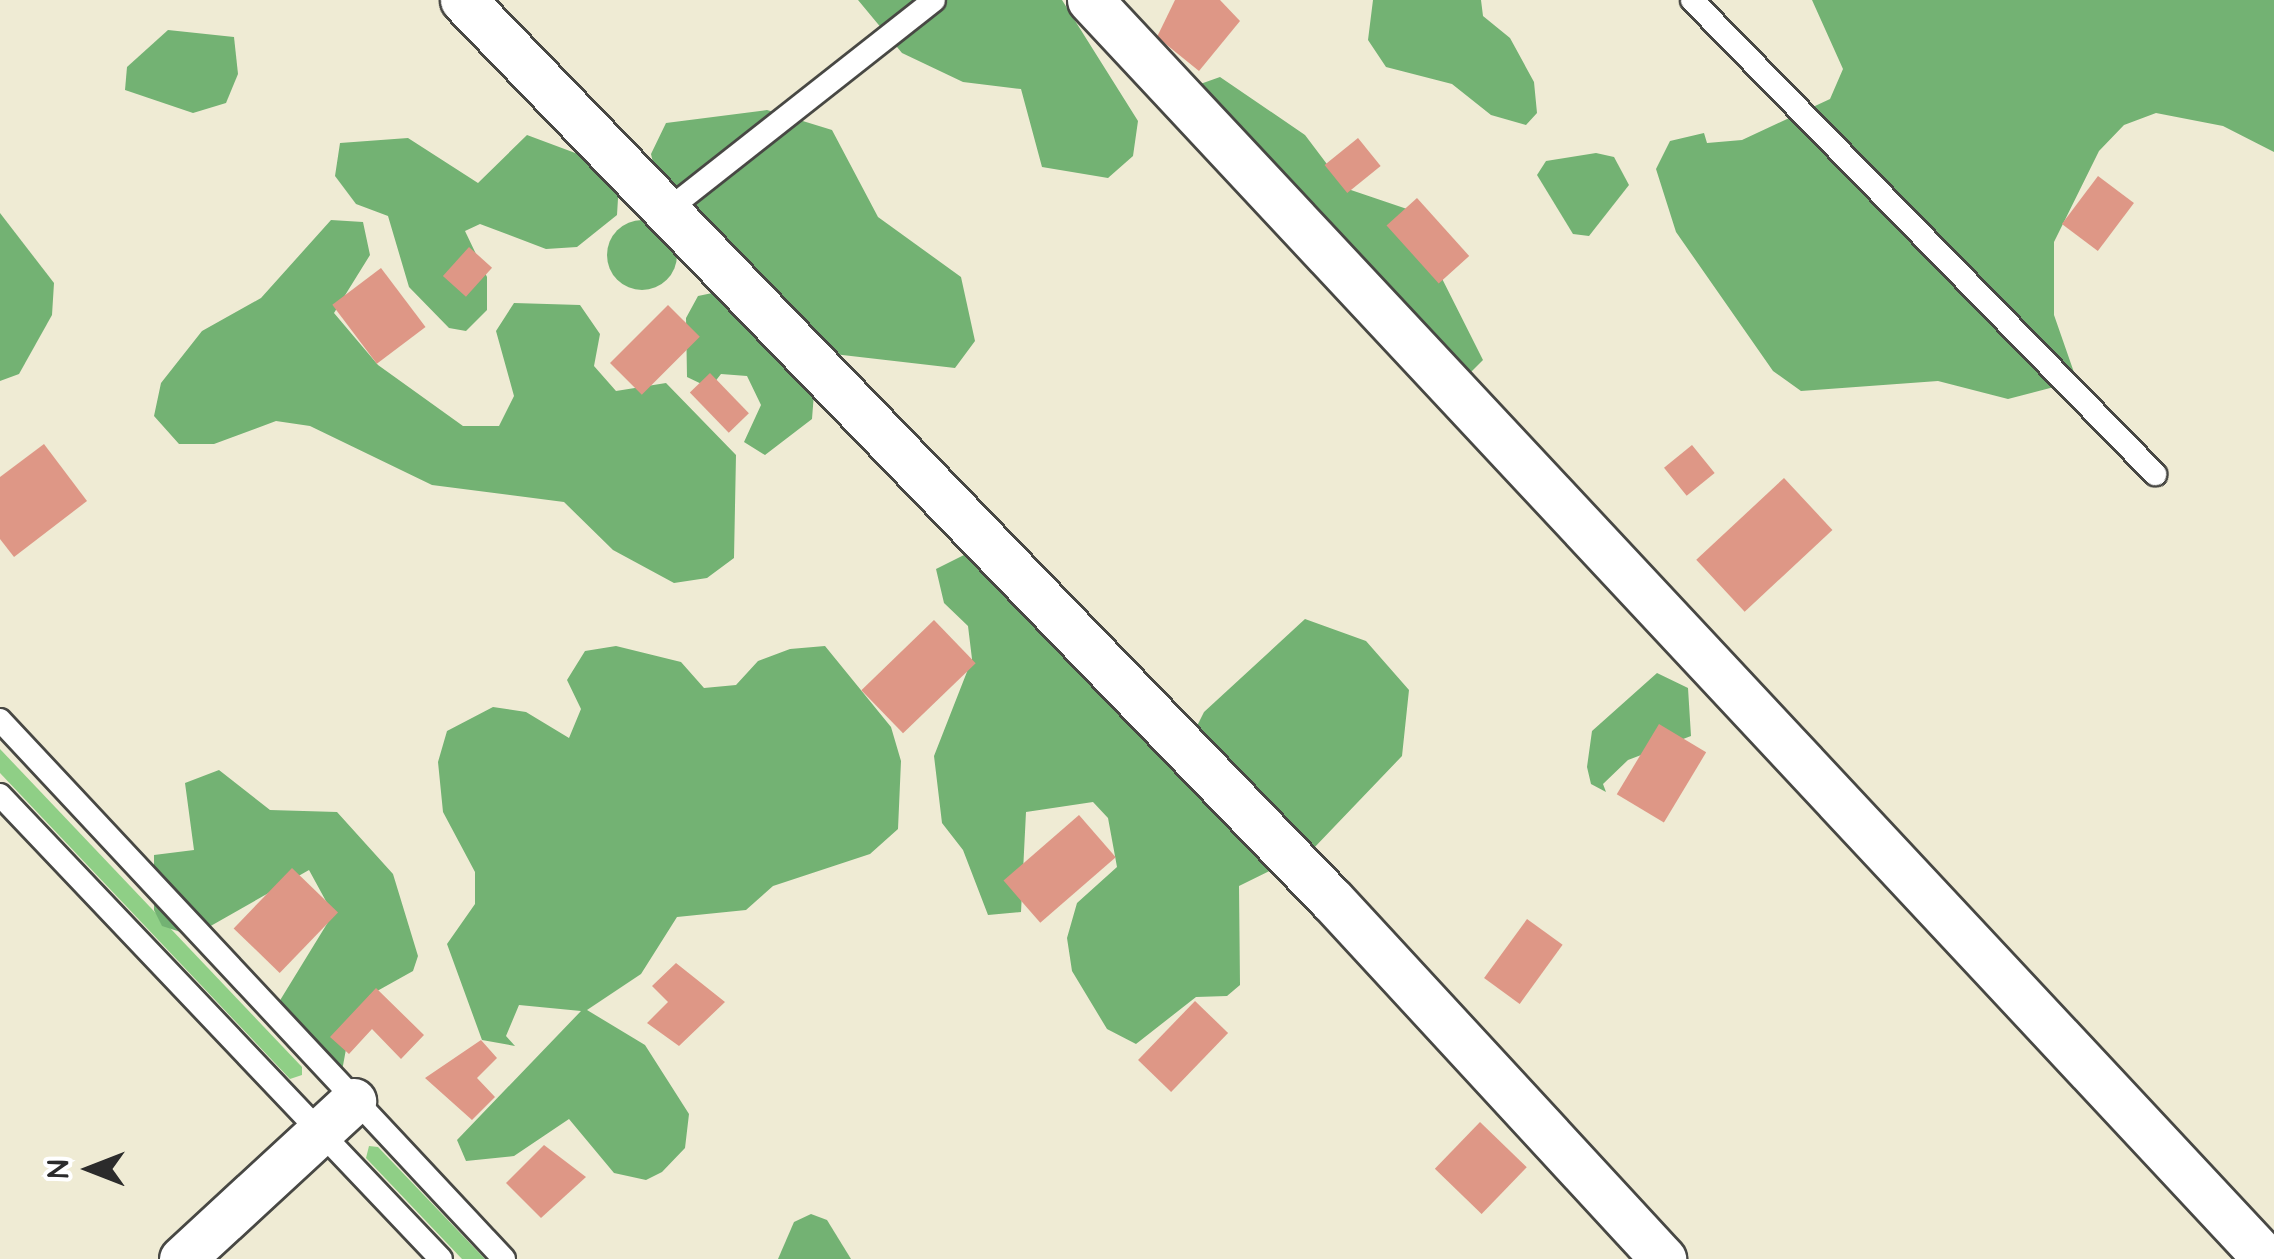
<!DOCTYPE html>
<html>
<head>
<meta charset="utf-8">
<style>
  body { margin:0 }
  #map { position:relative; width:2274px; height:1259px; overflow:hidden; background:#efebd4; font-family:"Architects Daughter",sans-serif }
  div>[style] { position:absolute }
  .green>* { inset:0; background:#8fcf86 }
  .forest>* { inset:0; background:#73b273 }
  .round { border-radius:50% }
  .building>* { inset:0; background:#de9786; transform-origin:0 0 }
  .roads { filter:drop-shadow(2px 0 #484844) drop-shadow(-2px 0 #484844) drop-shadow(0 2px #484844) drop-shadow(0 -2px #484844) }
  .service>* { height:22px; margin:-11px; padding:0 11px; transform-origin:11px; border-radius:11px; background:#fff }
  .minor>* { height:45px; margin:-22.5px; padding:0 22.5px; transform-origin:22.5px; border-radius:22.5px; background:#fff }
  span { translate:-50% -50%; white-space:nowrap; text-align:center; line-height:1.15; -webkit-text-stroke:10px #fff; paint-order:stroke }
  .north { position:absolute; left:40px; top:1119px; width:100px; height:100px; -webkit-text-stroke:8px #fff; paint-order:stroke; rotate:270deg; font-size:28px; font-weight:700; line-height:40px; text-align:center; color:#2b2b2b }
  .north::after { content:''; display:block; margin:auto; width:35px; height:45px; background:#2b2b2b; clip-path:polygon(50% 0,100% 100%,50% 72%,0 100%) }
</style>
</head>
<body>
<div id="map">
  <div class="green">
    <div style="clip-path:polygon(0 749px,302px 1067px,302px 1075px,290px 1079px,0 773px)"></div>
    <div style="clip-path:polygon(369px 1146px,378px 1147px,485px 1259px,462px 1259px,366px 1158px)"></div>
  </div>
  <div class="forest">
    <div style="clip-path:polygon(858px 0,1062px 0,1138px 121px,1133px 156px,1108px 178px,1042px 167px,1021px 89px,963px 82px,902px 53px)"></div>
    <div style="clip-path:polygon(1373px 0,1481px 0,1483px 16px,1510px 38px,1534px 82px,1537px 113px,1526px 125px,1491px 115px,1452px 84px,1386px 67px,1368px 40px)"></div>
    <div style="clip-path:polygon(1812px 0,2274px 0,2274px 152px,2223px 126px,2156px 113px,2124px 125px,2099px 151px,2054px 242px,2054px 315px,2077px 381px,2008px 399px,1938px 381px,1801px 391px,1773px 371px,1676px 232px,1656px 169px,1670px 141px,1704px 133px,1707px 143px,1742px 140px,1830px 99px,1843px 69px)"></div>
    <div style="clip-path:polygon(168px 30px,234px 37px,238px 74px,226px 103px,193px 113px,125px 90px,127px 67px)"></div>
    <div style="clip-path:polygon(1220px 77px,1305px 135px,1345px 188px,1407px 209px,1483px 360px,1459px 384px,1442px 392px,1399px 366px,1353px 256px,1189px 88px)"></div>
    <div style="clip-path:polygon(767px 110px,832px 130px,878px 217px,961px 277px,975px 341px,955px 368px,825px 353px,834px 349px,778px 320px,659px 189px,651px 154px,666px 123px)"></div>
    <div style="clip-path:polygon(527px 135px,594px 160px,619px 182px,617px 215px,577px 247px,546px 249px,480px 224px,465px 231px,487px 277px,487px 310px,466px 331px,449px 328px,409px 287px,388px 216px,356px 204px,335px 176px,340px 143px,408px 138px,478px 183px)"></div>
    <div style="clip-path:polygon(1596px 153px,1614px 157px,1629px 185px,1589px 236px,1573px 234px,1537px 175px,1546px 161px)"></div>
    <div style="clip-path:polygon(0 213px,54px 283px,52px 315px,19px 374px,0 381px)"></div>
    <div class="round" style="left:607px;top:220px;width:70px;height:70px"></div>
    <div style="clip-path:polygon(331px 220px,363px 222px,370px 255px,334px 313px,378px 365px,463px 426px,499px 426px,514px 396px,496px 331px,514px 303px,580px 305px,600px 334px,594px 366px,616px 391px,666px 383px,736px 455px,734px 558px,707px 578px,674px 583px,613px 550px,564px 502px,432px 485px,310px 426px,276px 421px,214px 444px,179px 444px,154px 416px,161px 383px,202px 331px,261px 298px)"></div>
    <div style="clip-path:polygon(722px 291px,814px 393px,812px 419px,765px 455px,744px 442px,761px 405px,747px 376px,721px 374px,710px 388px,687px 377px,686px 318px,698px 296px)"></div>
    <div style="clip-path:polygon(978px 548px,1188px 744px,1204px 712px,1305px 619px,1366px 641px,1409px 690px,1402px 756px,1312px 850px,1239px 886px,1240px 985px,1227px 996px,1196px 997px,1136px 1044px,1107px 1029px,1072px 971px,1067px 938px,1077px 903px,1117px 867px,1108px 818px,1093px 802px,1026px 812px,1021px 912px,988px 915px,963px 850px,942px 823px,934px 756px,972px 659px,968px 626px,944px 603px,936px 569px)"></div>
    <div style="clip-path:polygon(616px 646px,681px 662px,704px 688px,736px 685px,758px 661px,790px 649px,825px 646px,891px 727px,901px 761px,898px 829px,870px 854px,773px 886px,746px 910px,677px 917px,641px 974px,587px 1010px,645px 1045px,689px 1114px,685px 1148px,662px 1172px,646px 1180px,614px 1173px,569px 1119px,514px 1156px,466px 1161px,457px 1140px,581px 1011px,519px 1005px,506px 1036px,515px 1046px,482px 1040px,447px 944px,475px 904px,475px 872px,443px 812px,438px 762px,447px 731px,493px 707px,526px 712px,569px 738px,581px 709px,567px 680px,585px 651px)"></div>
    <div style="clip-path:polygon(1657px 673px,1688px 688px,1691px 736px,1628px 760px,1603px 784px,1606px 792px,1591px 784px,1587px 767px,1592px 731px)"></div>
    <div style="clip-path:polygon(219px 770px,270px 810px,337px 812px,393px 874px,418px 956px,413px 971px,370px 995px,351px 1022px,342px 1071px,279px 1002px,333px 914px,309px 870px,193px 936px,162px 926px,154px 910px,154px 855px,194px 850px,185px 783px)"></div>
    <div style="clip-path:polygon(811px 1214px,827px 1220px,851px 1259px,778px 1259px,794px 1222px)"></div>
  </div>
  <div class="building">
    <div style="clip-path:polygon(1175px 0,1220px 0,1240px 21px,1199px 71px,1157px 37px)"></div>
    <div style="left:1358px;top:138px;width:36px;height:43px;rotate:51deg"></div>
    <div style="left:2098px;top:176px;width:45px;height:60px;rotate:37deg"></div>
    <div style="left:1417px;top:198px;width:78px;height:41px;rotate:48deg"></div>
    <div style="left:469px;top:247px;width:31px;height:39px;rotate:42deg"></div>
    <div style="left:381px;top:268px;width:74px;height:61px;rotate:53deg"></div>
    <div style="left:668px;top:305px;width:45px;height:82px;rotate:45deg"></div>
    <div style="left:710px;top:373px;width:56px;height:28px;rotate:46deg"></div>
    <div style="clip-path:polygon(44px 444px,87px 501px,14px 557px,0 539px,0 477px)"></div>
    <div style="left:1692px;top:445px;width:36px;height:36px;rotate:51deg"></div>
    <div style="left:1784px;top:478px;width:71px;height:120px;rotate:47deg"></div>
    <div style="left:934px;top:620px;width:60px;height:101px;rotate:46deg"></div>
    <div style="left:1659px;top:724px;width:55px;height:82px;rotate:31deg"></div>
    <div style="left:1079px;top:815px;width:56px;height:100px;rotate:49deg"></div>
    <div style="left:292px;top:868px;width:64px;height:84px;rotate:44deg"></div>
    <div style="left:1527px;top:919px;width:44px;height:73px;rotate:36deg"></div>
    <div style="clip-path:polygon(676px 963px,725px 1002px,679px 1046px,647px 1023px,668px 1002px,652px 986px)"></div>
    <div style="clip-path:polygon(376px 988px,424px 1035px,401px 1059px,372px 1029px,349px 1054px,330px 1037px)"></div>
    <div style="left:1195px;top:1001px;width:46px;height:82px;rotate:44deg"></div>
    <div style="clip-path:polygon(481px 1040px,497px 1058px,477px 1078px,495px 1097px,472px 1120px,425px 1078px)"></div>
    <div style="left:1480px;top:1122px;width:65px;height:65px;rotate:44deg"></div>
    <div style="clip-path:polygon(544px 1145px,586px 1177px,541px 1218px,506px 1183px)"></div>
  </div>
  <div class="roads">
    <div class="service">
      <div style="left:1692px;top:0;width:663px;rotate:45.67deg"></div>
      <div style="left:665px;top:212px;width:342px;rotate:-38.2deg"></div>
      <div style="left:0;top:720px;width:738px;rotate:46.92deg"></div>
      <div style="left:0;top:795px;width:640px;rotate:46.46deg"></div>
    </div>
    <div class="minor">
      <div style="left:463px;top:0;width:1250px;rotate:46.01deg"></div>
      <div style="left:1331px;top:899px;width:490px;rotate:47.3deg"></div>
      <div style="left:1090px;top:0;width:1723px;rotate:46.95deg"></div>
      <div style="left:182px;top:1259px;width:233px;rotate:-42.7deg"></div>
    </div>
  </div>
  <div class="north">N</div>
</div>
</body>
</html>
